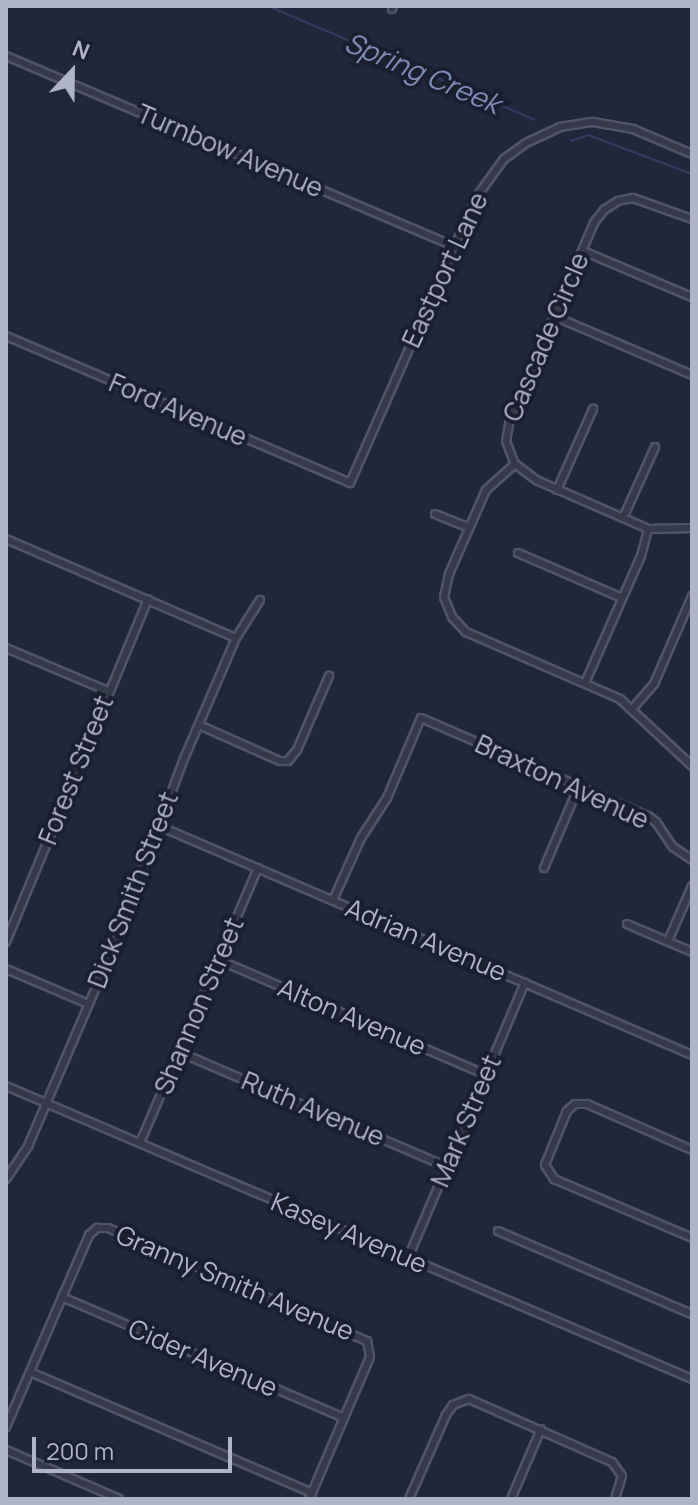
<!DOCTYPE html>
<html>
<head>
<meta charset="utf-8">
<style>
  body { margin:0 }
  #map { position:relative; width:698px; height:1505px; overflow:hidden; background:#21273b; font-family:Manrope,sans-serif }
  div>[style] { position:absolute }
  .stream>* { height:2px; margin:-1px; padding:0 1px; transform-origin:1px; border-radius:1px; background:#323c61 }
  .roads { filter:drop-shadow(2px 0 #505466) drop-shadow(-2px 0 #505466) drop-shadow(0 2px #505466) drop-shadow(0 -2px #505466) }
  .minor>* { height:6px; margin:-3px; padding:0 3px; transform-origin:3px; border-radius:3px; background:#353a4b }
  span { translate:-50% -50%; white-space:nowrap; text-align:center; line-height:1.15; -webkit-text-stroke:8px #1a1f30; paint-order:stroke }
  .street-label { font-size:26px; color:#b0b4c7 }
  .water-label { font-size:28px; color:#7e8bb5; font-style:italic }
  .frame { position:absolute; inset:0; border:8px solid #b0b4c7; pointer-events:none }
  .north { position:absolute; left:32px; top:32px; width:80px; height:80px; -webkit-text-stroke:6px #1a1f30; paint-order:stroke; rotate:22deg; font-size:22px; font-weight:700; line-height:32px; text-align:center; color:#b0b4c7 }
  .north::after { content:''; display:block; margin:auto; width:28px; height:36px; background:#b0b4c7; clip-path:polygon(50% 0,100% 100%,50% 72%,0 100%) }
  .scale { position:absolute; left:32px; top:1437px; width:200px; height:36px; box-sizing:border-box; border:4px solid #b0b4c7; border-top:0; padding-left:10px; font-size:24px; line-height:28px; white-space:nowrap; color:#b0b4c7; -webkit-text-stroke:6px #1a1f30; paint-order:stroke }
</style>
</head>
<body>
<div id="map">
  <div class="stream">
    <div style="left:268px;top:6px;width:290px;rotate:23.1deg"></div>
    <div style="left:571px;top:141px;width:18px;rotate:-19deg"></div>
    <div style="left:588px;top:135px;width:111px;rotate:20.6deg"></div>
  </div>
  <div class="roads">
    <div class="minor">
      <div style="left:392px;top:9px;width:3px;rotate:-72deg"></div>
      <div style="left:6px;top:56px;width:487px;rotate:23deg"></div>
      <div style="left:692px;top:219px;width:63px;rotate:-160.4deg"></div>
      <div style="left:633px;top:198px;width:15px;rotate:169deg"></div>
      <div style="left:618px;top:201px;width:17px;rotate:147deg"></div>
      <div style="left:604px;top:210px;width:16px;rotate:128deg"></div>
      <div style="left:594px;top:223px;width:213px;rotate:113.2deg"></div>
      <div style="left:510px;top:419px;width:22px;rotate:100deg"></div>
      <div style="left:506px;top:441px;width:25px;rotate:69deg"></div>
      <div style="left:515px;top:464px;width:26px;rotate:37deg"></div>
      <div style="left:536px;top:480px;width:122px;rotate:23.6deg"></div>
      <div style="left:648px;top:529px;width:44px;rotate:-1.3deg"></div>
      <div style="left:583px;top:251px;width:118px;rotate:22.9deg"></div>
      <div style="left:556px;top:317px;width:148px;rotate:23.1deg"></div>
      <div style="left:6px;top:336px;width:374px;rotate:23.1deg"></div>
      <div style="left:350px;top:483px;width:310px;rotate:-66.2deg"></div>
      <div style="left:475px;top:199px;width:49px;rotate:-54.1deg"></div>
      <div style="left:504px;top:159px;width:27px;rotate:-36deg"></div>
      <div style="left:526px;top:143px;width:38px;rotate:-25deg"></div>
      <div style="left:560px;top:127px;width:33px;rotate:-9deg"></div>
      <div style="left:593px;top:122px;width:41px;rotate:9.9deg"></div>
      <div style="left:633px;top:129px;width:64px;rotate:23deg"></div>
      <div style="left:515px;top:464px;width:39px;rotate:138deg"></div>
      <div style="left:486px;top:490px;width:92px;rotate:113.8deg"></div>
      <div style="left:449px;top:574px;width:24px;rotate:102deg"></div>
      <div style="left:444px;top:597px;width:22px;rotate:68deg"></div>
      <div style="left:452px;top:617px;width:21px;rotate:47deg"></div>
      <div style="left:466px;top:632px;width:168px;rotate:23.5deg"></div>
      <div style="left:620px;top:699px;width:98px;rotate:42.9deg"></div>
      <div style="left:557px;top:490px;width:89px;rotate:-66deg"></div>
      <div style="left:435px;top:514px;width:37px;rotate:22deg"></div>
      <div style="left:623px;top:518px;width:78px;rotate:-65.7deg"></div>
      <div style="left:6px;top:539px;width:250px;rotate:23.3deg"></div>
      <div style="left:518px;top:553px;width:113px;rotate:23.4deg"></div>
      <div style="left:6px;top:648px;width:111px;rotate:22.9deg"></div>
      <div style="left:585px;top:683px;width:139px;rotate:-66.2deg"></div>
      <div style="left:641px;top:556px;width:28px;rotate:-75deg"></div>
      <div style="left:633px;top:708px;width:32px;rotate:-49deg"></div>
      <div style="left:654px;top:684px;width:96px;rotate:-66.6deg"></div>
      <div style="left:199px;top:725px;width:89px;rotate:24deg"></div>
      <div style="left:280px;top:761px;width:8px"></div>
      <div style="left:288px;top:761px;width:14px;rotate:-51deg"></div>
      <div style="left:297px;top:750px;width:81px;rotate:-66.6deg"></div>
      <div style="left:159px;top:826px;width:580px;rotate:23.25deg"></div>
      <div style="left:544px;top:868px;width:89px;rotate:-66.9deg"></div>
      <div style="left:333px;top:900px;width:68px;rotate:-65.7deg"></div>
      <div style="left:361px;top:838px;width:48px;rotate:-57deg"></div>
      <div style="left:387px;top:798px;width:87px;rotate:-67deg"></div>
      <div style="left:421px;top:718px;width:247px;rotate:23.4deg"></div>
      <div style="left:648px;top:816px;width:10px;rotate:37deg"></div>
      <div style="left:656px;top:822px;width:30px;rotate:56deg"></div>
      <div style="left:673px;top:847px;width:23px;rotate:34deg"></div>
      <div style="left:627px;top:924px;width:71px;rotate:23.3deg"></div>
      <div style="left:668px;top:941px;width:60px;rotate:-66.4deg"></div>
      <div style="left:6px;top:942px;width:371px;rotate:-67.5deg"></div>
      <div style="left:219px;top:960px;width:291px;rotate:23.3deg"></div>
      <div style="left:6px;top:969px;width:89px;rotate:23.1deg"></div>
      <div style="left:179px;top:1052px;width:292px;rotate:23.2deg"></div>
      <div style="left:6px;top:1086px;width:746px;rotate:23.13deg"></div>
      <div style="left:140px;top:1143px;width:299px;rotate:-66.8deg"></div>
      <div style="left:692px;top:1150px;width:115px;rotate:-156.3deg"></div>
      <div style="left:587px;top:1104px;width:12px;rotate:180deg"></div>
      <div style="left:575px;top:1104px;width:11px;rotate:139deg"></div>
      <div style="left:567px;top:1111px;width:58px;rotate:112.2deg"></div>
      <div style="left:545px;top:1165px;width:17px;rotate:57deg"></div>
      <div style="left:554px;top:1179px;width:150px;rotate:23.1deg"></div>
      <div style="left:6px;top:1179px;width:40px;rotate:-56deg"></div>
      <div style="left:28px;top:1146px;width:211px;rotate:-66.8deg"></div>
      <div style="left:111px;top:952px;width:204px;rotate:-69.3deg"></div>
      <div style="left:183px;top:761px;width:134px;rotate:-66.7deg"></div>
      <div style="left:236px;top:638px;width:45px;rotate:-57.7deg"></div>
      <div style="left:498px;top:1231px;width:211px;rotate:23.2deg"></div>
      <div style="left:408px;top:1258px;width:299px;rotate:-67deg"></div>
      <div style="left:62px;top:1297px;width:307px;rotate:23.2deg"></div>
      <div style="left:30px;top:1372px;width:307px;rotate:23.2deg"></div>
      <div style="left:6px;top:1427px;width:209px;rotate:-66.6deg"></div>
      <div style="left:89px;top:1235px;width:11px;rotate:-41deg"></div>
      <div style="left:97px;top:1228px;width:11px"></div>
      <div style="left:108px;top:1228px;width:283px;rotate:23.6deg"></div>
      <div style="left:367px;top:1341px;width:16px;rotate:79deg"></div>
      <div style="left:370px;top:1357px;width:155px;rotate:113.2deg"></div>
      <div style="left:6px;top:1450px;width:123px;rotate:23.4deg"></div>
      <div style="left:409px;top:1499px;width:92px;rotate:-66.2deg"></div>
      <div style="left:446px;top:1415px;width:12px;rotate:-55deg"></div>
      <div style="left:453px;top:1405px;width:17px;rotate:-21deg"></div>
      <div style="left:469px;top:1399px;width:156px;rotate:23.8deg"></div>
      <div style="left:612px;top:1462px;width:17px;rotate:54deg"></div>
      <div style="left:622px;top:1476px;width:24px;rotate:107deg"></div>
      <div style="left:511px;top:1499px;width:76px;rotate:-66.8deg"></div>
    </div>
  </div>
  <div class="street-label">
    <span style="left:230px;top:151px;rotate:23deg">Turnbow Avenue</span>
    <span style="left:445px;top:270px;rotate:-65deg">Eastport Lane</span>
    <span style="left:546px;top:337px;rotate:-67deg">Cascade Circle</span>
    <span style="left:178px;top:410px;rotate:23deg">Ford Avenue</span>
    <span style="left:76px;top:770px;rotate:-68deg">Forest Street</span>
    <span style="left:562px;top:782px;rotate:25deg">Braxton Avenue</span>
    <span style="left:133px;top:890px;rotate:-69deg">Dick Smith Street</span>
    <span style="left:426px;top:940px;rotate:23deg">Adrian Avenue</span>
    <span style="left:199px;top:1006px;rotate:-67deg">Shannon Street</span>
    <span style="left:352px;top:1017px;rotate:23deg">Alton Avenue</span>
    <span style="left:313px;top:1109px;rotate:23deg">Ruth Avenue</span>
    <span style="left:466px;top:1121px;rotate:-67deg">Mark Street</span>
    <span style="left:349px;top:1233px;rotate:23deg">Kasey Avenue</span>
    <span style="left:235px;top:1283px;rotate:23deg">Granny Smith Avenue</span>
    <span style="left:203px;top:1358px;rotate:23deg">Cider Avenue</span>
  </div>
  <div class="water-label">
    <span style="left:423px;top:72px;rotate:23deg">Spring Creek</span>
  </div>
  <div class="frame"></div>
  <div class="north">N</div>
  <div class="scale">200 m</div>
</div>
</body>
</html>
